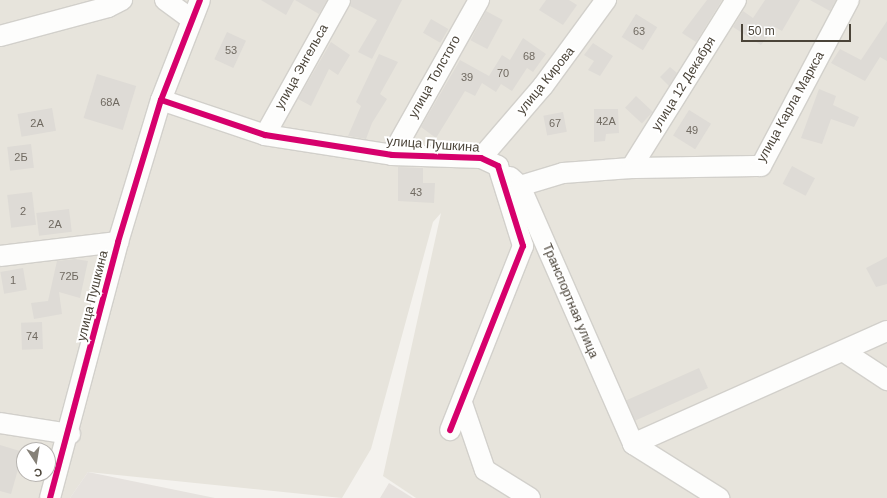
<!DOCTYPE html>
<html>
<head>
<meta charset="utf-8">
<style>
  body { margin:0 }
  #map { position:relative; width:887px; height:498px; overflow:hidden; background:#f4f2ee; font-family:Arial,sans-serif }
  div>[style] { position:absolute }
  .residential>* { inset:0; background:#e7e4dc }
  .industrial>* { inset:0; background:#e6e2de }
  .building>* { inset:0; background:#dedbd6; transform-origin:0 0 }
  .roads { filter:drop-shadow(1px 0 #d2d0cb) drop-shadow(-1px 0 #d2d0cb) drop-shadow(0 1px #d2d0cb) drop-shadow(0 -1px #d2d0cb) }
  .minor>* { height:20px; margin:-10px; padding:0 10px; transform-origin:10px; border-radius:10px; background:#fdfdfc }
  .cycleway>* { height:6px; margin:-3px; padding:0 3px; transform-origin:3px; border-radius:3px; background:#d6006c }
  span { translate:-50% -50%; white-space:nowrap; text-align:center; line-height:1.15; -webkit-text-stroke:4px #fff; paint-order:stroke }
  .number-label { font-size:11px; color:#706a61 }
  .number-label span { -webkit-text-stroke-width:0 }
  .street-label { font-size:13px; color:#4b4439 }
  .north { position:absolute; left:16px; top:442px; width:40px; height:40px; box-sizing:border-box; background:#fff; border:1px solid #b7b4b0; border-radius:50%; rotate:168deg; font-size:11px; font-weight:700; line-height:16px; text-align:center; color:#4b4439 }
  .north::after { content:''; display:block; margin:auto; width:14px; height:18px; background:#868178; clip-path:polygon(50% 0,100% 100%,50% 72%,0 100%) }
  .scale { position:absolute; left:741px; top:24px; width:110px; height:18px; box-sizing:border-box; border:2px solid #4b4439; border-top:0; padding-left:5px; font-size:12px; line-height:14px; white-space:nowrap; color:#4b4439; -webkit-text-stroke:3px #fff; paint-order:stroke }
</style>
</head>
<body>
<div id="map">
  <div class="residential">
    <div style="clip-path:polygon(evenodd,0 0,887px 0,887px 498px,416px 498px,383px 476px,441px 213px,433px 222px,371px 449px,342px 498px,88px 472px,70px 498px,0 498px,0 0,24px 450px,48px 450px,48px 474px,24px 474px,24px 450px)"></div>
  </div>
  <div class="industrial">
    <div style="clip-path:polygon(88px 472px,215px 498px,70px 498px)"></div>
    <div style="clip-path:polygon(389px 483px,413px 498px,380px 498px)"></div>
  </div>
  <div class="building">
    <div style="clip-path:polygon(261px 0,294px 0,286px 15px)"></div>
    <div style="clip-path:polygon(295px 0,327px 0,319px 14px)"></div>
    <div style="clip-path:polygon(351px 0,402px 0,372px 59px,358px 52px,377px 20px,350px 6px)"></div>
    <div style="clip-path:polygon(546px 0,569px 0,577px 5px,563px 25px,539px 10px)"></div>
    <div style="clip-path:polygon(707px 0,722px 0,696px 42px,682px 33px)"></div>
    <div style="clip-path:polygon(765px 0,800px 0,782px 31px,775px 27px,761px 45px,733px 27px,743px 11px,753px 18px)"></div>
    <div style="clip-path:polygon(810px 0,836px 0,830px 11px)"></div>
    <div style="left:486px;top:11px;width:19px;height:33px;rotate:28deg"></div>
    <div style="left:636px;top:14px;width:25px;height:27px;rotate:32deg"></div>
    <div style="left:431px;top:19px;width:20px;height:16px;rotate:30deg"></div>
    <div style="clip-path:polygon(887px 21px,887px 61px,880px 57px,865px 81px,831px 63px,840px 49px,861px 60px)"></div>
    <div style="left:227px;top:32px;width:21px;height:30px;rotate:25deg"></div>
    <div style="clip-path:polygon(523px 38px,546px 54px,533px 72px,527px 68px,512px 91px,501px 84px,496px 92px,482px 83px,475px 96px,465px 91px,436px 138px,421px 127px,460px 60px,489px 76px,502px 55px,510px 60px)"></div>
    <div style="clip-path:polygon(331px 42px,350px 55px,338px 75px,329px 69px,311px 106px,298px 99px)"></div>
    <div style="clip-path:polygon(593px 43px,613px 56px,600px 76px,588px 70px,594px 61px,584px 55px)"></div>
    <div style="clip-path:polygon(379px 54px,398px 62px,380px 94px,387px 99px,372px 123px,366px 139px,348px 136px,361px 106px,356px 102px)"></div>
    <div style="clip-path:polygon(670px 67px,677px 73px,669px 86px,660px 77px)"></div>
    <div style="left:97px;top:74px;width:41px;height:46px;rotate:17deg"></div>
    <div style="clip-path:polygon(819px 89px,836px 96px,833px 105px,859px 117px,854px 127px,831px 119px,822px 144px,801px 138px)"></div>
    <div style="left:636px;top:96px;width:23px;height:16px;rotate:43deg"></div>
    <div style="left:52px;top:108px;width:23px;height:35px;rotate:80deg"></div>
    <div style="clip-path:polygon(594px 109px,618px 109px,619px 133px,606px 134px,605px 141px,594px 142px)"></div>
    <div style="left:689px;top:110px;width:26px;height:30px;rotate:32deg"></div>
    <div style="left:563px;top:112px;width:20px;height:20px;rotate:79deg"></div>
    <div style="left:31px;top:144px;width:24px;height:24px;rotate:83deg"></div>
    <div style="left:792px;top:166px;width:26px;height:20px;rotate:28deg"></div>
    <div style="clip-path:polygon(398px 167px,423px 168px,423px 183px,435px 183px,434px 203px,398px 201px)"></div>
    <div style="left:32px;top:192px;width:33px;height:25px;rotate:83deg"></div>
    <div style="left:69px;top:209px;width:23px;height:33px;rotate:83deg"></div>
    <div style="clip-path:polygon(887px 257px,887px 284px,876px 287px,866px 268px)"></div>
    <div style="clip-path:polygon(75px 259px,88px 261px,80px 298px,59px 292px,62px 314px,34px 319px,31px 303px,48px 301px,57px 261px)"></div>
    <div style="left:23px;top:268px;width:22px;height:23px;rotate:80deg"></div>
    <div style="left:42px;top:322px;width:27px;height:21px;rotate:88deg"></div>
    <div style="left:699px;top:368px;width:22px;height:80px;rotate:66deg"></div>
    <div style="clip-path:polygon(0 445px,23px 452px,11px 494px,0 491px)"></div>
  </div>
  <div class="roads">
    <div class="minor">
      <div style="left:165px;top:0;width:32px;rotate:36deg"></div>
      <div style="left:0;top:36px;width:112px;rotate:-15deg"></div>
      <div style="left:108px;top:7px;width:16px;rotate:-27deg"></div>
      <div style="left:161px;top:100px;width:110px;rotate:18.6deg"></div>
      <div style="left:265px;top:135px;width:129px;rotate:8.9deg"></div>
      <div style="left:392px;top:155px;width:89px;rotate:1.9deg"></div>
      <div style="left:481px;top:158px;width:19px;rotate:25deg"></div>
      <div style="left:498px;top:166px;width:84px;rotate:72.6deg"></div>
      <div style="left:523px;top:246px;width:198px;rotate:111.6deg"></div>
      <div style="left:265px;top:135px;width:154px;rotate:-60.9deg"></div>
      <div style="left:392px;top:155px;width:178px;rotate:-60.7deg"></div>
      <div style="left:481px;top:158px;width:95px;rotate:-49.3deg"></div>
      <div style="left:543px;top:86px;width:107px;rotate:-53.8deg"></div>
      <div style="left:631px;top:168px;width:198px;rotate:-58deg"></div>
      <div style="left:510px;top:177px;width:13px;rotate:42deg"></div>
      <div style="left:520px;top:186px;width:282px;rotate:66.3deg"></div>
      <div style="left:633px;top:444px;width:102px;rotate:32.1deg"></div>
      <div style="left:520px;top:186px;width:45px;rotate:-16.8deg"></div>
      <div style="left:563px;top:173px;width:68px;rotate:-4.2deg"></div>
      <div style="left:631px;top:168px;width:130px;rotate:-0.9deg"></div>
      <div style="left:761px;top:166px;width:188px;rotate:-62.1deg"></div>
      <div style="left:0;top:256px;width:119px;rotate:-6.8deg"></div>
      <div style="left:843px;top:351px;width:53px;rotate:33.4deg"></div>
      <div style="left:462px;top:403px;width:71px;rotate:71.1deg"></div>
      <div style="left:485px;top:470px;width:53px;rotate:31.9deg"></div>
      <div style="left:0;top:423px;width:71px;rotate:8.9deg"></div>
      <div style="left:633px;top:444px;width:278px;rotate:-24deg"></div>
      <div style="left:50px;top:498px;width:265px;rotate:-75.1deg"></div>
      <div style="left:118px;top:242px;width:148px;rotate:-73.2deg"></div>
      <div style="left:161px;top:100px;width:107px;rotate:-68.7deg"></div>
    </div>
  </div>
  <div class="cycleway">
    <div style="left:161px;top:100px;width:110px;rotate:18.6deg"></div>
    <div style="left:265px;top:135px;width:129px;rotate:8.9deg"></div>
    <div style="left:392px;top:155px;width:89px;rotate:1.9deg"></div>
    <div style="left:481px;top:158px;width:19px;rotate:25deg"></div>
    <div style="left:498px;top:166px;width:84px;rotate:72.6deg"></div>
    <div style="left:523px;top:246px;width:198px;rotate:111.6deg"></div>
    <div style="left:50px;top:498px;width:265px;rotate:-75.1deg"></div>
    <div style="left:118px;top:242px;width:148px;rotate:-73.2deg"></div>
    <div style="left:161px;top:100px;width:107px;rotate:-68.7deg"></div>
  </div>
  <div class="number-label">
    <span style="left:639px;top:31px">63</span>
    <span style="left:231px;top:50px">53</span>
    <span style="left:529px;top:56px">68</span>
    <span style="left:503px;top:73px">70</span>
    <span style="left:467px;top:77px">39</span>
    <span style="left:110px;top:102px">68А</span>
    <span style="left:606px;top:121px">42А</span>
    <span style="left:37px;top:123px">2А</span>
    <span style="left:555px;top:123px">67</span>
    <span style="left:692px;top:130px">49</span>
    <span style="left:21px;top:157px">2Б</span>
    <span style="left:416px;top:192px">43</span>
    <span style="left:23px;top:211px">2</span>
    <span style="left:55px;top:224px">2А</span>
    <span style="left:69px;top:276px">72Б</span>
    <span style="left:13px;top:280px">1</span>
    <span style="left:32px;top:336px">74</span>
  </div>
  <div class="street-label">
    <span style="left:302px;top:67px;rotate:-61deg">улица Энгельса</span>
    <span style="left:435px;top:77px;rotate:-61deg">улица Толстого</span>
    <span style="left:546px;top:81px;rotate:-51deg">улица Кирова</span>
    <span style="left:684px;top:84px;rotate:-58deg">улица 12 Декабря</span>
    <span style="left:791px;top:107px;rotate:-61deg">улица Карла Маркса</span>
    <span style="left:433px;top:145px;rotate:4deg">улица Пушкина</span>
    <span style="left:93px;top:296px;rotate:-76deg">улица Пушкина</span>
    <span style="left:570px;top:301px;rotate:67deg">Транспортная улица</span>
  </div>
  <div class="north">С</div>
  <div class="scale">50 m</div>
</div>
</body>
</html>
